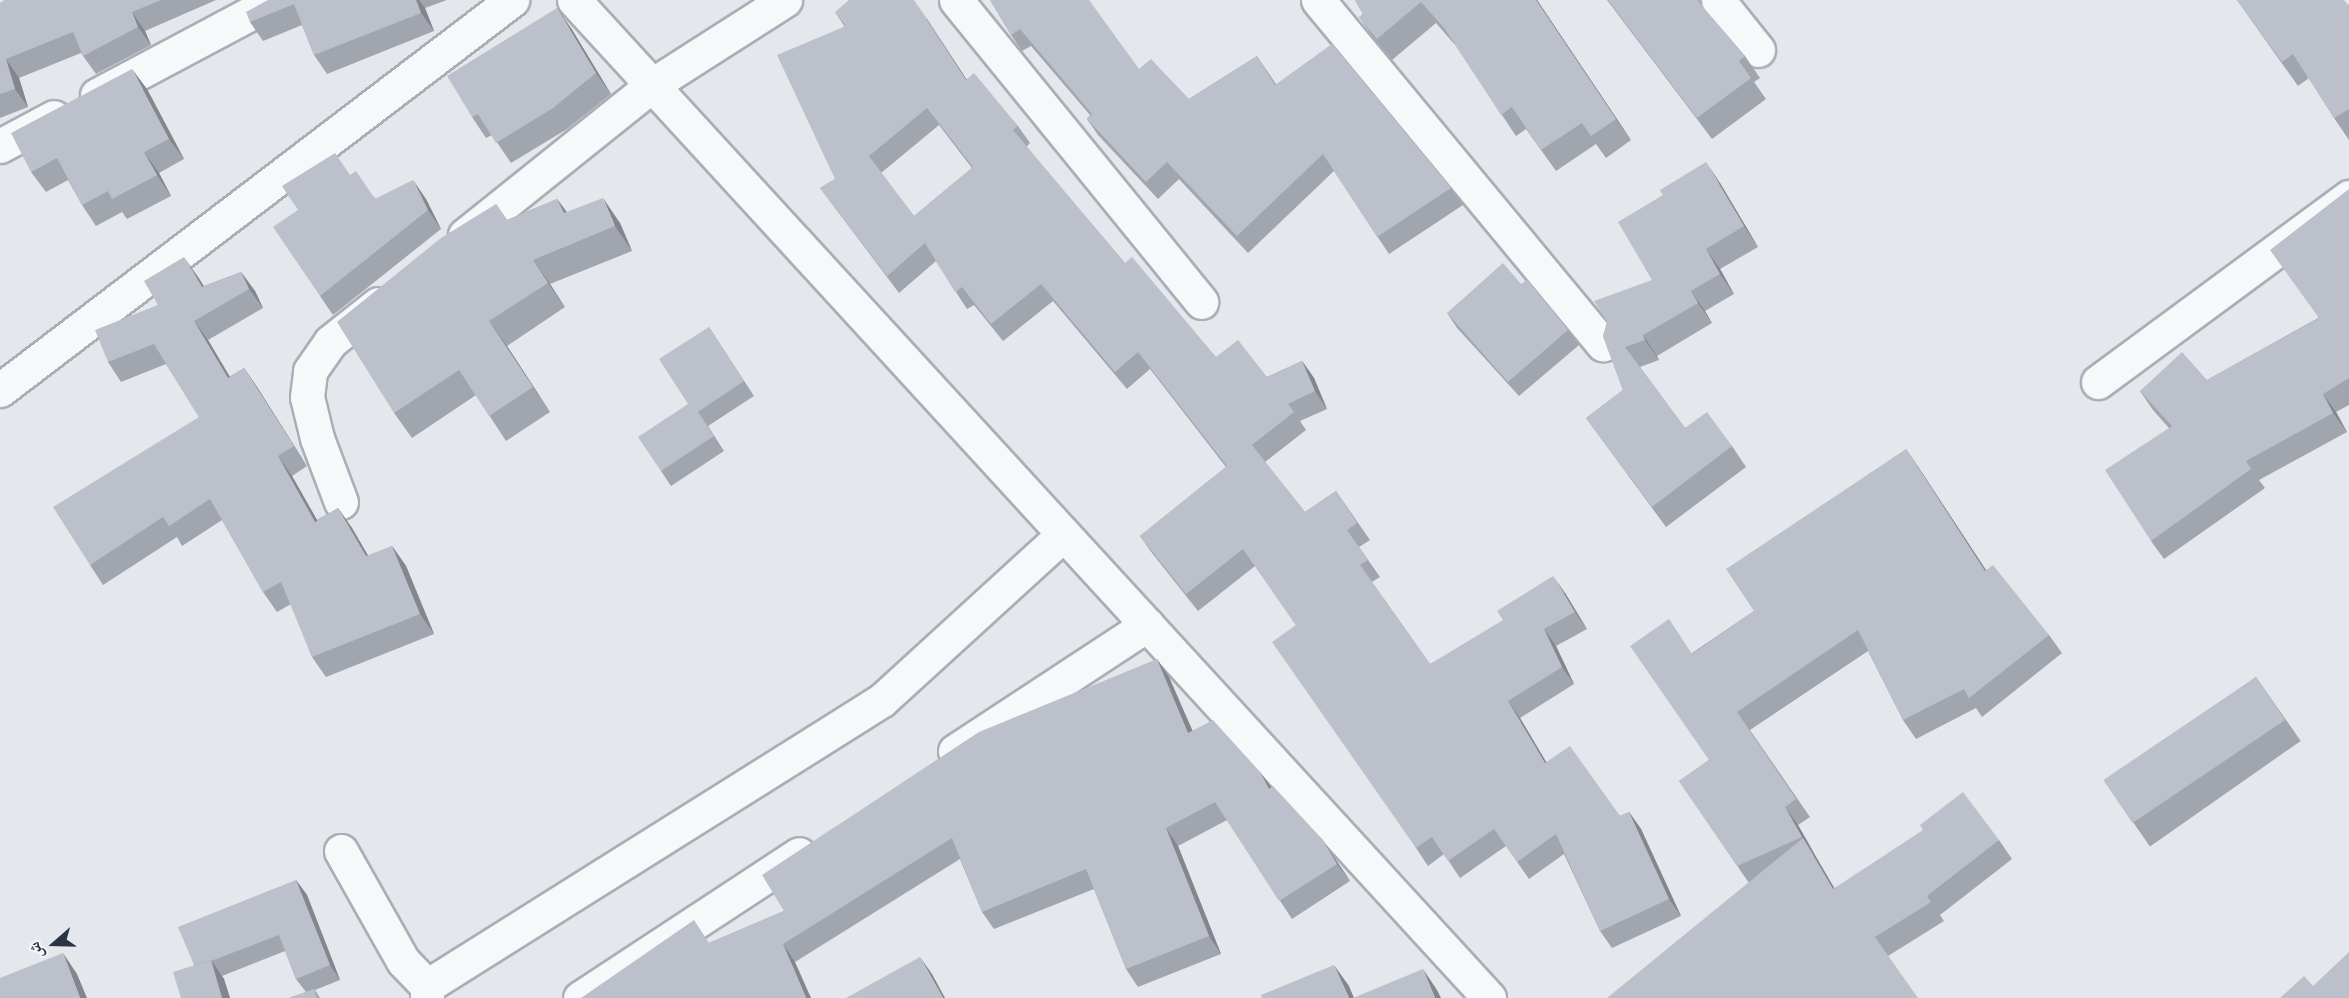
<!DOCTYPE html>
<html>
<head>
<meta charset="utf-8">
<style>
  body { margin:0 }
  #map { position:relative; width:2349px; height:998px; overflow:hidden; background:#e4e7ec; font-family:"Sofia Sans Condensed","Noto Naskh Arabic",sans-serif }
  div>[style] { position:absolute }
  .roads { filter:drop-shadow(2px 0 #a9aeb7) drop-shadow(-2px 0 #a9aeb7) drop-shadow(0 2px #a9aeb7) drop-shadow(0 -2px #a9aeb7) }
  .minor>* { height:33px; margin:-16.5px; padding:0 16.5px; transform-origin:16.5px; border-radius:16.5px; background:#f7f8fa }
  .wall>* { inset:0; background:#a1a5ae; transform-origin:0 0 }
  .shaded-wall>* { inset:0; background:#83868d }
  .building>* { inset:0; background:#bbc0ca; transform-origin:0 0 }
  span { translate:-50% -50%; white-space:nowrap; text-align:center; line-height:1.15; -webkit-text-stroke:6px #f4f6f9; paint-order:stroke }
  .north { position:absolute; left:24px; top:914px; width:60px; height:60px; -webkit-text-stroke:4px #f4f6f9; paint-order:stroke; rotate:250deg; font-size:16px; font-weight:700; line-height:24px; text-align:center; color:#2b3445 }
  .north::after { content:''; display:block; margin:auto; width:21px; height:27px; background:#2b3445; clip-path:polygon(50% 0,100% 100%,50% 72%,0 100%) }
</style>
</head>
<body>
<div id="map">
  <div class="roads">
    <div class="minor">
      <div style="left:574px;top:0;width:1354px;rotate:47.48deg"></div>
      <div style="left:956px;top:0;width:389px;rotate:50.9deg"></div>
      <div style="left:1318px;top:0;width:447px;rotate:50.4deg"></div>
      <div style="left:1718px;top:0;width:64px;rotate:51.3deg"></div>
      <div style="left:97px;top:95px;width:203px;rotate:-28deg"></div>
      <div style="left:0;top:146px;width:61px;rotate:-28.2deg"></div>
      <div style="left:465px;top:235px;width:240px;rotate:-38.7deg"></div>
      <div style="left:652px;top:85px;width:158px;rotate:-32.6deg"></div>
      <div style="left:2098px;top:382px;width:312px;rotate:-36.4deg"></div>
      <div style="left:0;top:390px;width:644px;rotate:-37.3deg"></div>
      <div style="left:341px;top:502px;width:68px;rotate:-110.6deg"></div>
      <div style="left:317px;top:438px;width:42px;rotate:-103.7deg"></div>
      <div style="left:307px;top:397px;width:26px;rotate:-83deg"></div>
      <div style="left:310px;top:371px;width:35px;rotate:-55deg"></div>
      <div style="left:330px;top:342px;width:61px;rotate:-38.4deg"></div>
      <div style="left:955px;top:751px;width:230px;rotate:-33.3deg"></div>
      <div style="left:341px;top:851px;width:126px;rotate:60.6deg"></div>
      <div style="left:403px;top:961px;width:35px;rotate:46deg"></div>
      <div style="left:427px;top:986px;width:12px;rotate:90deg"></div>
      <div style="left:427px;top:986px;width:537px;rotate:-32.15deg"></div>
      <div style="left:882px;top:700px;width:246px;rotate:-42.4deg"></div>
      <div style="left:580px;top:998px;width:262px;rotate:-33.3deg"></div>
    </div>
  </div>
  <div class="wall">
    <div style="clip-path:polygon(5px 0,216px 0,145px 31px,151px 45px,96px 74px,81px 53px,19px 78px,28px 107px,0 118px,0 3px)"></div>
    <div style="clip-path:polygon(268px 0,447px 0,425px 8px,434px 31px,327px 74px,314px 55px,302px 25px,263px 41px,250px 22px)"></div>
    <div style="clip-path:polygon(990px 0,1139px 69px,1189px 99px,1257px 56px,1276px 84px,1451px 188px,1463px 205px,1389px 254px,1334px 171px,1248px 253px,1179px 179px,1158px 199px,1098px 135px,1087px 119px,1090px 115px,1031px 46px,1022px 51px,1011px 35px)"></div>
    <div style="clip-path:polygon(1355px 0,1537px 0,1631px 140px,1606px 158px,1596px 144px,1556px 171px,1526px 129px,1516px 136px,1456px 46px,1436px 23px,1392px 60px,1374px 38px,1359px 17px,1363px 14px)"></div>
    <div style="clip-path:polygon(1607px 0,1699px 0,1701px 5px,1745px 56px,1760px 78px,1754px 82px,1766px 99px,1712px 139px)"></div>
    <div style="clip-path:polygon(2237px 0,2348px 5px,2349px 4px,2349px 140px,2334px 118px,2309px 78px,2298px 86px)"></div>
    <div style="clip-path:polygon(evenodd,835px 12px,927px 19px,966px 79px,1018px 126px,1030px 143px,1026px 147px,1125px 263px,1216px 357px,1267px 377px,1302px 361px,1314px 378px,1327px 409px,1300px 421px,1306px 430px,1265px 462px,1305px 512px,1336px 491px,1370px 540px,1359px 547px,1380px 577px,1372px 582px,1430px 664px,1565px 593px,1587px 629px,1556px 646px,1574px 684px,1520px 718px,1546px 762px,1620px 816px,1629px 812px,1641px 829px,1681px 916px,1612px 948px,1600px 931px,1564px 854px,1529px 879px,1506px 846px,1460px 878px,1444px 854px,1428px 866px,1416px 848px,1296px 625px,1255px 566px,1198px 611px,1152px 553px,1140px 536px,1226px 467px,1150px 369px,1127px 389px,1053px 301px,1003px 341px,974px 305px,967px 309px,936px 261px,899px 293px,820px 188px,835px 179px,845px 27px,835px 12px,939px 125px,972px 168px,914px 216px,881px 173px,939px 125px)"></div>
    <div style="clip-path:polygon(571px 28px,611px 94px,567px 129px,511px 163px,492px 135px,486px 138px,472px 117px)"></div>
    <div style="clip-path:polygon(147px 89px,184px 159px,159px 173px,171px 196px,127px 219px,122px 212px,96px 226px,82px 205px,68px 180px,46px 192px,31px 172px)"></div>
    <div style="clip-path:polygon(350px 175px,376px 199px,426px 199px,441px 229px,333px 315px,320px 296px)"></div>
    <div style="clip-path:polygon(1720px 183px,1758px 247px,1720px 269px,1734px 294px,1705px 311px,1712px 323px,1657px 356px,1659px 360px,1640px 367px,1685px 428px,1732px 446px,1746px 467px,1666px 527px,1586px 418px,1623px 390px,1603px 336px,1652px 280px,1663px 195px)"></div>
    <div style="clip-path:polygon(2349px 189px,2349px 405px,2336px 412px,2347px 432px,2259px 480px,2265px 488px,2164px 559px,2151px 541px,2169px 428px,2153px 410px,2140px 391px,2207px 380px,2318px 318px)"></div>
    <div style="clip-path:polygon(557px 199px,567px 212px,620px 223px,632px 251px,550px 284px,565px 307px,507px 346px,550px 412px,506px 441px,476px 395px,412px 438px,394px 413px,496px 204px,507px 220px)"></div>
    <div style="clip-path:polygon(241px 272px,255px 291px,263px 308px,208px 340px,229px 377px,244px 368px,257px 387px,307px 466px,292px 476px,317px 520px,338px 508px,352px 528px,368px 556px,392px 546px,406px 566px,434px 634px,326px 677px,312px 657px,291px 604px,277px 612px,263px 592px,222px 520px,182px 546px,177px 537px,103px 585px,90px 565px,199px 417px,166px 364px,121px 382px,108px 362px,158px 305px,198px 277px,204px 286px)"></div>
    <div style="clip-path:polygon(1521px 284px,1568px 330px,1579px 345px,1519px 396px,1457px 328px,1447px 313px)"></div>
    <div style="clip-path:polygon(709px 327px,754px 396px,708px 426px,724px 451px,671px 486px,661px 471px,688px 404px)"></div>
    <div style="clip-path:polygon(1906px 449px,1986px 570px,2049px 635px,2062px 653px,1982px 717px,1976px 708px,1916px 739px,1903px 720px,1868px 651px,1750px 730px,1810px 817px,1798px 825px,1834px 888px,1999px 840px,2012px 859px,1940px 915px,1944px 921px,1888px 956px,1749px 883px,1679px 781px,1709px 760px,1692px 653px,1754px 611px)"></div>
    <div style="clip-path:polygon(1157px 659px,1169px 677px,1192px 731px,1260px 772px,1271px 788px,1322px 839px,1350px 881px,1292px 919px,1227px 820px,1178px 846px,1221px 954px,1138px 987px,1126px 969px,1094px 889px,994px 929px,982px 912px,960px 859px,795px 962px,709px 943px,784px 911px)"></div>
    <div style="left:2256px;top:677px;width:78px;height:184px;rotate:55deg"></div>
    <div style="clip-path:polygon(296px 880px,307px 895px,340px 980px,315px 990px,320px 998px,289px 998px,306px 992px,296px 979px,285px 951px,222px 976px,224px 979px,230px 998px,181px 998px,194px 965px)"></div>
  </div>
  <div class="shaded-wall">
    <div style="clip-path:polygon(416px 0,419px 0,425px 8px,434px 31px,421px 13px)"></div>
    <div style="clip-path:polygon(1536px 0,1537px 0,1631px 140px,1616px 119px)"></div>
    <div style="clip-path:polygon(915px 1px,927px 19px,978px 97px,966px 80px)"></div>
    <div style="clip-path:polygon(557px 8px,571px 28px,611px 94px,596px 73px)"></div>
    <div style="clip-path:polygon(132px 12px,145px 31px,151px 45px,138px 27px)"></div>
    <div style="clip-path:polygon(6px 59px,19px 78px,28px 107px,15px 89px)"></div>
    <div style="clip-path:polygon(132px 69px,147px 89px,184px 159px,169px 139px)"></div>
    <div style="clip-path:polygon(144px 152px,159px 173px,171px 196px,157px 175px)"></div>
    <div style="clip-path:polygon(1706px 162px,1720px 183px,1758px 247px,1744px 226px)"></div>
    <div style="clip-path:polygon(413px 180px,426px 199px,441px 229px,428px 210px)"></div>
    <div style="clip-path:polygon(603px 198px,620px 223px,632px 251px,615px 226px)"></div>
    <div style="clip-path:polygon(557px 199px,575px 224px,564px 213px)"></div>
    <div style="clip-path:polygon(1706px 249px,1720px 269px,1734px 294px,1720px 274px)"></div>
    <div style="clip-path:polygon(184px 257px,198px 277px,216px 307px,202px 287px)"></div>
    <div style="clip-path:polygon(533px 260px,550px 284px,565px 307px,548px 283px)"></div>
    <div style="clip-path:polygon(241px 272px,255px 291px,263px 308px,249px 289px)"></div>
    <div style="clip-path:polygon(1691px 291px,1705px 311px,1712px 323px,1698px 303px)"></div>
    <div style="clip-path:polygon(194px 321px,208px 340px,242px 397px,228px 378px)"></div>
    <div style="clip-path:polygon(489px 321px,507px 346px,550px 412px,533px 387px)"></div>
    <div style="clip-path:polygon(1643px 335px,1657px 356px,1659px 360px,1645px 340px)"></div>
    <div style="clip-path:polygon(1302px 361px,1314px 378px,1327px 409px,1315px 391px)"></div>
    <div style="clip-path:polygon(244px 368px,257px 387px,307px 466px,294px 446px)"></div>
    <div style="clip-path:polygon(2323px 394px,2336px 412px,2347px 432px,2333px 413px)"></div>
    <div style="clip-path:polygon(1906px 449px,1919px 468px,1999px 590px,1985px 571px)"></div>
    <div style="clip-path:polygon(278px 456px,292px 476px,329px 541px,315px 522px)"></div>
    <div style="clip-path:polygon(338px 508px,352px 528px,380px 576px,366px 556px)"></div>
    <div style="clip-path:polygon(392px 546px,406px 566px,434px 634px,420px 614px)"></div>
    <div style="clip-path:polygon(1553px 576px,1565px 593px,1587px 629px,1575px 612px)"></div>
    <div style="clip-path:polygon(1544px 629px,1556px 646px,1574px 684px,1562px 667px)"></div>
    <div style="clip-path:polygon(1157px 659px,1169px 677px,1201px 750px,1188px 733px)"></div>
    <div style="clip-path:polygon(1508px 701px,1520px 718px,1557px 780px,1545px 763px)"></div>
    <div style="clip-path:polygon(1260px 772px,1273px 790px,1269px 789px)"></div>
    <div style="clip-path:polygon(1785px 807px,1798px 825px,1815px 855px,1802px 837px)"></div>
    <div style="clip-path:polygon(1629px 812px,1641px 829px,1681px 916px,1669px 899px)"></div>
    <div style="clip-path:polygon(1166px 828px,1178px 846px,1221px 954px,1209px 936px)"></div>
    <div style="clip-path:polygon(1803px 838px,1816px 857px,1846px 908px,1833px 889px)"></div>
    <div style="clip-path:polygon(1322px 839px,1350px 881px,1337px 864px)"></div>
    <div style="clip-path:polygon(296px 880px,307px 895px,340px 980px,330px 965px)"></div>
    <div style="clip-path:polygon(783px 944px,795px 962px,811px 998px,806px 998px)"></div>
    <div style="clip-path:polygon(63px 953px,77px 974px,87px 998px,80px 998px)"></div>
    <div style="clip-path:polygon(920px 957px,932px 974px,945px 998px,943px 998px)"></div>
    <div style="clip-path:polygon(211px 960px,224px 979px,230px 998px,222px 998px)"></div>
    <div style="clip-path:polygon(1334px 965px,1349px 986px,1354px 998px,1349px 998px)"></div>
    <div style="clip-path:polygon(1423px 969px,1437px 990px,1441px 998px,1435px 998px)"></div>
  </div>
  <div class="building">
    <div style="clip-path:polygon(5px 0,161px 0,132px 12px,138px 27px,83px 56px,73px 32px,6px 59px,15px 89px,0 94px,0 3px)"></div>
    <div style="clip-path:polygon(268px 0,416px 0,421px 13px,314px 55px,294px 4px,250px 22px,246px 12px)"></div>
    <div style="clip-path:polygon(evenodd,849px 0,914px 0,966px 80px,974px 73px,1018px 126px,1013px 130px,1125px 263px,1132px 257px,1216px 357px,1238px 340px,1267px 377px,1302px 361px,1315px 391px,1288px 404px,1294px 412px,1252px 445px,1305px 512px,1336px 491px,1357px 523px,1347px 530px,1368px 560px,1360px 565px,1430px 664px,1503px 620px,1497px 611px,1553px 576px,1575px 612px,1544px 629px,1562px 667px,1508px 701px,1545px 763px,1570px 746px,1620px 816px,1629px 812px,1669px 899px,1600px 931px,1556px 834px,1517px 862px,1494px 829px,1448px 861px,1432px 837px,1416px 848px,1272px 642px,1296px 625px,1243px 549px,1186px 594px,1140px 536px,1227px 466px,1138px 352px,1115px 372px,1041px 284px,991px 324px,962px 287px,955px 292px,925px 243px,887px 276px,820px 188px,835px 179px,777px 55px,846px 26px,835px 12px,849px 0,927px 108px,973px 167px,914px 216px,869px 156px,927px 108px)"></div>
    <div style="clip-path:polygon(990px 0,1089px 0,1139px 69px,1151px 59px,1189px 99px,1257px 56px,1275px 85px,1332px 44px,1451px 188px,1377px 237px,1323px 154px,1237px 236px,1167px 162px,1146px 182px,1087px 119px,1092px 114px,1020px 29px,1011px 35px)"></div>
    <div style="clip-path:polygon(1355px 0,1536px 0,1616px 119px,1591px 136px,1582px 123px,1541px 150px,1512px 107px,1501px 115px,1445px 29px,1421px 2px,1377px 39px,1359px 17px,1363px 14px)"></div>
    <div style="clip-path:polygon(1608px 0,1697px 0,1745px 56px,1739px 61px,1751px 78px,1697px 118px)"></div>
    <div style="clip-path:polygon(2237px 0,2344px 0,2348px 5px,2349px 4px,2349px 109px,2334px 118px,2293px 54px,2282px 62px)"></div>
    <div style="clip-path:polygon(557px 8px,596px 73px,553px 108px,496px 143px,478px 114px,472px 117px,447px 76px)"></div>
    <div style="clip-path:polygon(132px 69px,169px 139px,144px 152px,157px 175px,112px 199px,108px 191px,82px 205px,57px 158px,31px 172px,11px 133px)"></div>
    <div style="clip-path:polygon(335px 153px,350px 175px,356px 171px,375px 199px,413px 180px,428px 210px,320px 296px,273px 227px,298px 210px,282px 186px)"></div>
    <div style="clip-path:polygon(1706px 162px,1744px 226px,1706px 249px,1720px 274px,1691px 291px,1698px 303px,1643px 335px,1645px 340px,1625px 347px,1685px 428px,1707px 412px,1732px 446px,1652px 507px,1586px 418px,1623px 390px,1603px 336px,1607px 321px,1594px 301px,1652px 280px,1618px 222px,1663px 195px,1660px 190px)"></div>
    <div style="clip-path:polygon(2349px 189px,2349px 378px,2323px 394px,2333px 413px,2246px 461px,2251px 469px,2151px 541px,2105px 470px,2172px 426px,2140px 391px,2182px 352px,2207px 380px,2319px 318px,2270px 250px)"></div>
    <div style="clip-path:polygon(603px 198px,615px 226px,533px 260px,548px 283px,489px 321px,533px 387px,489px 416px,459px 370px,394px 413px,337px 322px,441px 238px,496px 204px,507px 220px,557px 199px,564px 213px)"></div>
    <div style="clip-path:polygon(184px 257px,202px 287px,241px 272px,249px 289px,194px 321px,228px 378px,244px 368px,294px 446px,278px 456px,315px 522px,338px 508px,366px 556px,392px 546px,420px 614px,312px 657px,281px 582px,263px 592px,210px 499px,169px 526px,163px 517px,90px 565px,53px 507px,199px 417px,154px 344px,108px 362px,95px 330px,158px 305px,144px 281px)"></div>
    <div style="clip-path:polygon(1503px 263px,1521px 284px,1527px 280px,1568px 330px,1508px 382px,1447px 313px)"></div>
    <div style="clip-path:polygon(709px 327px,744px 381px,698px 412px,714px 436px,661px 471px,638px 437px,688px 404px,659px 359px)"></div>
    <div style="clip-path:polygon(1906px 449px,1985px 571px,1993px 565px,2049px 635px,1969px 698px,1964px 689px,1903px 720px,1858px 630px,1737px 712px,1796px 799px,1785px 807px,1802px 837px,1737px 866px,1679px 781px,1709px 760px,1630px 646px,1669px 619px,1692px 654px,1754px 611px,1726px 569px)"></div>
    <div style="clip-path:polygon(1157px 659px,1188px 733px,1213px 720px,1260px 772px,1269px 789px,1273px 786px,1322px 839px,1337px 864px,1279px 901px,1215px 802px,1166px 828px,1209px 936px,1126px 969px,1086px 869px,982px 912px,952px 838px,783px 944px,806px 998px,581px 998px,694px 920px,709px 943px,784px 911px,762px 875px,979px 732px)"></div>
    <div style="left:2256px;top:677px;width:52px;height:184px;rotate:56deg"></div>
    <div style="clip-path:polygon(1963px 792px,1999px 840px,1927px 896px,1931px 902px,1875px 937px,1918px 998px,1607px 998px,1803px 838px,1833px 889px,1923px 830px,1920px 825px)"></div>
    <div style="clip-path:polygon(296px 880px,330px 965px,296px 979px,279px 935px,211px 961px,211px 960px,194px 965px,178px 927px)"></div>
    <div style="clip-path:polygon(2349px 952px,2349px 998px,2280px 998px,2304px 976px,2313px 986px)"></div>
    <div style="clip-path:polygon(63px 953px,80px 998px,0 998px,0 978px)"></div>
    <div style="clip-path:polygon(920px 957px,943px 998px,846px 998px)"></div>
    <div style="clip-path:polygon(211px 960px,222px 998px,181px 998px,173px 972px)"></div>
    <div style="clip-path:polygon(1334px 965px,1349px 998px,1262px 998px,1261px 995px)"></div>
    <div style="clip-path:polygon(1423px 969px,1435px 998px,1353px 998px)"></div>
    <div style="clip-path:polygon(314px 989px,317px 998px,289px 998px)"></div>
  </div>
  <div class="north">ش</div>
</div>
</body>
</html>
